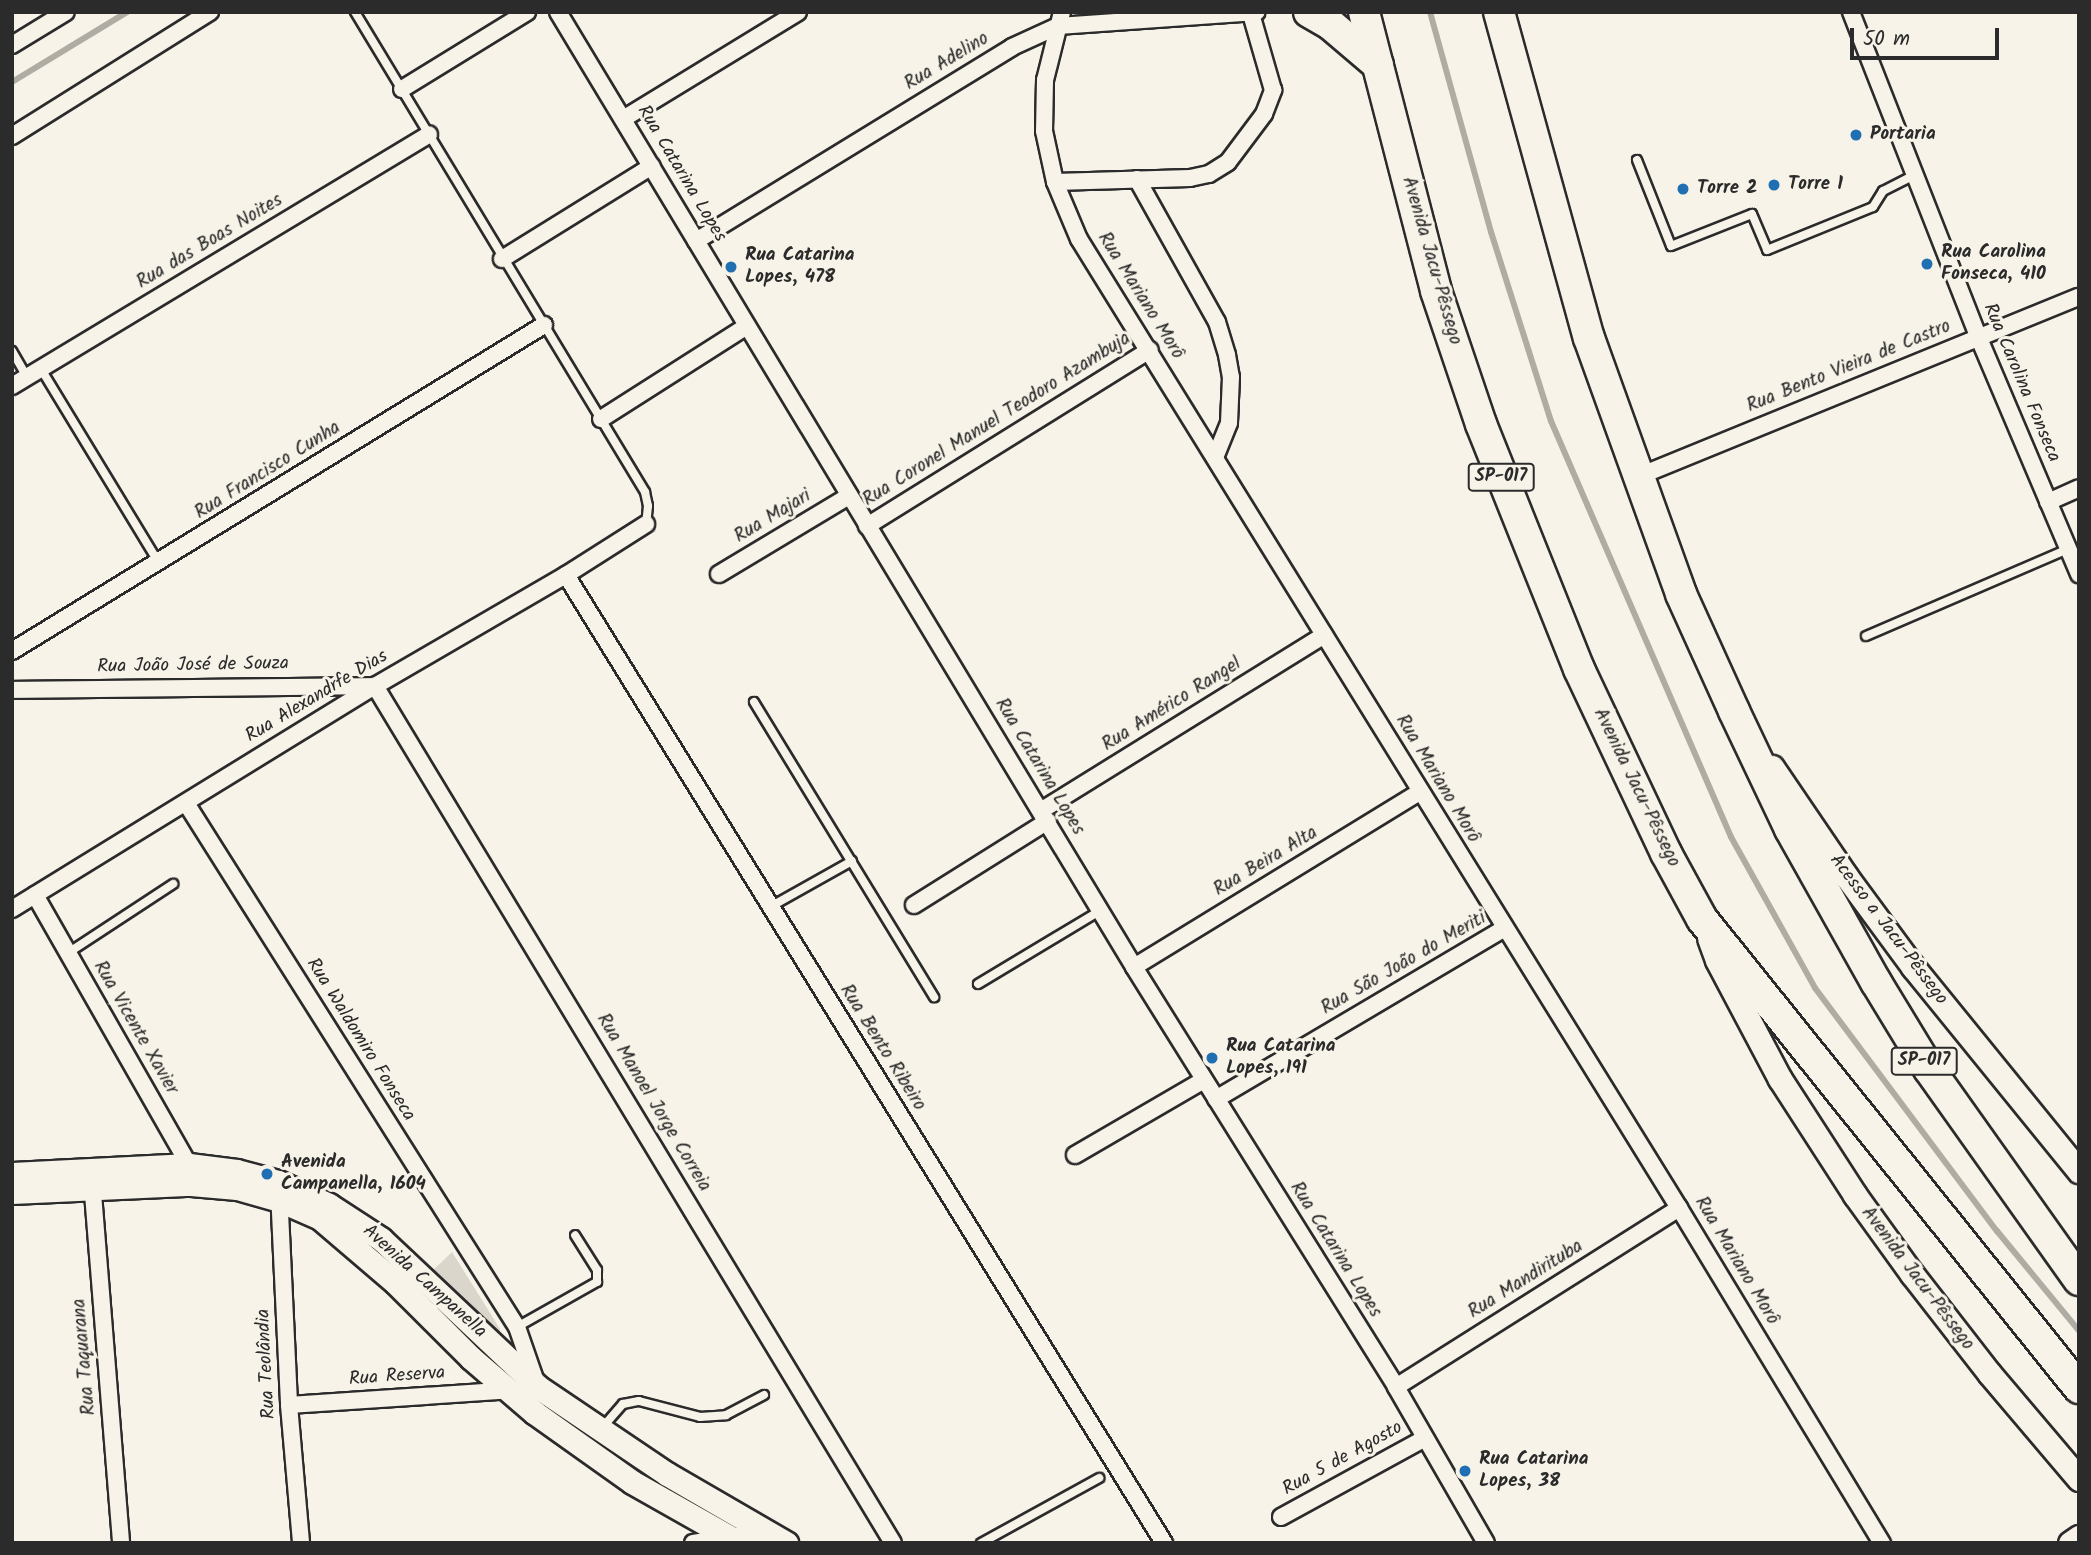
<!DOCTYPE html>
<html>
<head>
<meta charset="utf-8">
<style>
  body { margin:0 }
  #map { position:relative; width:2091px; height:1555px; overflow:hidden; background:#f7f3e8; font-family:Kalam,sans-serif }
  div>[style] { position:absolute }
  .green>* { inset:0; background:#dad6cc }
  .stream>* { height:6px; margin:-3px; padding:0 3px; transform-origin:3px; border-radius:3px; background:#afaca4 }
  .roads { filter:drop-shadow(2px 0 #2b2b2b) drop-shadow(-2px 0 #2b2b2b) drop-shadow(0 2px #2b2b2b) drop-shadow(0 -2px #2b2b2b) }
  .lane>* { height:8px; margin:-4px; padding:0 4px; transform-origin:4px; border-radius:4px; background:#f7f3e8 }
  .street>* { height:16px; margin:-8px; padding:0 8px; transform-origin:8px; border-radius:8px; background:#f7f3e8 }
  .secondary>* { height:23px; margin:-11.5px; padding:0 11.5px; transform-origin:11.5px; border-radius:11.5px; background:#f7f3e8 }
  .highway>* { height:30px; margin:-15px; padding:0 15px; transform-origin:15px; border-radius:15px; background:#f7f3e8 }
  .dots>* { width:19px; height:19px; translate:-50% -50%; box-sizing:border-box; border:4px solid #f7f3e8; border-radius:50% }
  span { translate:-50% -50%; white-space:nowrap; text-align:center; line-height:1.15; -webkit-text-stroke:6px #f7f3e8; paint-order:stroke }
  .shield-label span { padding:2px 5px; background:#f7f3e8; border:2px solid; border-radius:5px; -webkit-text-stroke-width:0 }
  .shield-label { font-size:18px; color:#2b2b2b; font-weight:700 }
  .street-label { font-size:19px; color:#2b2b2b }
  .poi-label { font-size:19px; color:#2b2b2b; font-weight:700 }
  .left { translate:0 -50%; text-align:left }
  .frame { position:absolute; inset:0; border:14px solid #2b2b2b; pointer-events:none }
  .scale { position:absolute; left:1850px; top:28px; width:149px; height:32px; box-sizing:border-box; border:4px solid #2b2b2b; border-top:0; padding-left:9px; font-size:21px; line-height:24px; white-space:nowrap; color:#2b2b2b; -webkit-text-stroke:5px #f7f3e8; paint-order:stroke }
</style>
</head>
<body>
<div id="map">
  <div class="green">
    <div style="clip-path:polygon(452px 1252px,500px 1329px,500px 1333px,425px 1278px)"></div>
  </div>
  <div class="stream">
    <div style="left:1430px;top:12px;width:228px;rotate:74.5deg"></div>
    <div style="left:1491px;top:232px;width:198px;rotate:72.4deg"></div>
    <div style="left:1551px;top:421px;width:453px;rotate:66.6deg"></div>
    <div style="left:1731px;top:837px;width:173px;rotate:60.9deg"></div>
    <div style="left:1815px;top:988px;width:304px;rotate:53.2deg"></div>
    <div style="left:1997px;top:1231px;width:129px;rotate:50.6deg"></div>
    <div style="left:12px;top:82px;width:135px;rotate:-31.3deg"></div>
  </div>
  <div class="roads">
    <div class="lane">
      <div style="left:355px;top:12px;width:561px;rotate:58.86deg"></div>
      <div style="left:645px;top:492px;width:14px;rotate:78deg"></div>
      <div style="left:648px;top:506px;width:18px;rotate:96deg"></div>
      <div style="left:1637px;top:160px;width:92px;rotate:68.4deg"></div>
      <div style="left:1671px;top:246px;width:87px;rotate:-21.6deg"></div>
      <div style="left:1752px;top:214px;width:39px;rotate:67deg"></div>
      <div style="left:1767px;top:250px;width:114px;rotate:-22.1deg"></div>
      <div style="left:1873px;top:207px;width:19px;rotate:-58deg"></div>
      <div style="left:1883px;top:191px;width:35px;rotate:-27deg"></div>
      <div style="left:12px;top:351px;width:30px;rotate:60deg"></div>
      <div style="left:41px;top:369px;width:227px;rotate:58.7deg"></div>
      <div style="left:1866px;top:636px;width:220px;rotate:-23.3deg"></div>
      <div style="left:754px;top:702px;width:346px;rotate:58.6deg"></div>
      <div style="left:770px;top:907px;width:94px;rotate:-29.3deg"></div>
      <div style="left:68px;top:953px;width:126px;rotate:-33.3deg"></div>
      <div style="left:978px;top:984px;width:144px;rotate:-31deg"></div>
      <div style="left:517px;top:1327px;width:92px;rotate:-29.4deg"></div>
      <div style="left:597px;top:1282px;width:12px;rotate:-90deg"></div>
      <div style="left:597px;top:1270px;width:41px;rotate:-122.2deg"></div>
      <div style="left:601px;top:1429px;width:33px;rotate:-49deg"></div>
      <div style="left:623px;top:1404px;width:16px;rotate:-11deg"></div>
      <div style="left:639px;top:1401px;width:63px;rotate:14.7deg"></div>
      <div style="left:700px;top:1417px;width:26px;rotate:-4deg"></div>
      <div style="left:726px;top:1415px;width:43px;rotate:-27.8deg"></div>
      <div style="left:981px;top:1543px;width:135px;rotate:-28.8deg"></div>
    </div>
    <div class="street">
      <div style="left:558px;top:12px;width:1115px;rotate:58.9deg"></div>
      <div style="left:1134px;top:967px;width:495px;rotate:58deg"></div>
      <div style="left:1396px;top:1387px;width:180px;rotate:60deg"></div>
      <div style="left:1062px;top:12px;width:70px;rotate:104deg"></div>
      <div style="left:1045px;top:80px;width:51px;rotate:91.1deg"></div>
      <div style="left:1044px;top:131px;width:52px;rotate:77.8deg"></div>
      <div style="left:1055px;top:182px;width:62px;rotate:67.2deg"></div>
      <div style="left:1079px;top:239px;width:1140px;rotate:58.23deg"></div>
      <div style="left:1679px;top:1208px;width:392px;rotate:58.8deg"></div>
      <div style="left:1851px;top:12px;width:348px;rotate:68.6deg"></div>
      <div style="left:1978px;top:336px;width:259px;rotate:67deg"></div>
      <div style="left:12px;top:45px;width:63px;rotate:-31.4deg"></div>
      <div style="left:402px;top:89px;width:147px;rotate:-31.6deg"></div>
      <div style="left:623px;top:119px;width:205px;rotate:-31.4deg"></div>
      <div style="left:12px;top:136px;width:234px;rotate:-32.1deg"></div>
      <div style="left:1137px;top:179px;width:164px;rotate:60.8deg"></div>
      <div style="left:1217px;top:322px;width:34px;rotate:73deg"></div>
      <div style="left:1227px;top:355px;width:22px;rotate:80deg"></div>
      <div style="left:1231px;top:377px;width:46px;rotate:92.5deg"></div>
      <div style="left:1229px;top:423px;width:37px;rotate:112deg"></div>
      <div style="left:1055px;top:182px;width:135px;rotate:-1.7deg"></div>
      <div style="left:1190px;top:178px;width:19px;rotate:-12deg"></div>
      <div style="left:1209px;top:174px;width:22px;rotate:-32deg"></div>
      <div style="left:1228px;top:162px;width:60px;rotate:-53.1deg"></div>
      <div style="left:1264px;top:114px;width:26px;rotate:-69deg"></div>
      <div style="left:1273px;top:90px;width:79px;rotate:-106.1deg"></div>
      <div style="left:696px;top:241px;width:371px;rotate:-31.5deg"></div>
      <div style="left:1012px;top:47px;width:51px;rotate:-24.5deg"></div>
      <div style="left:1058px;top:26px;width:199px;rotate:-4deg"></div>
      <div style="left:502px;top:259px;width:176px;rotate:-31.8deg"></div>
      <div style="left:12px;top:386px;width:487px;rotate:-31.1deg"></div>
      <div style="left:601px;top:419px;width:173px;rotate:-32.5deg"></div>
      <div style="left:1637px;top:477px;width:477px;rotate:-22.2deg"></div>
      <div style="left:2048px;top:502px;width:34px;rotate:-24deg"></div>
      <div style="left:867px;top:526px;width:333px;rotate:-31.9deg"></div>
      <div style="left:719px;top:574px;width:152px;rotate:-31deg"></div>
      <div style="left:566px;top:575px;width:1138px;rotate:58.29deg"></div>
      <div style="left:12px;top:651px;width:624px;rotate:-31.5deg"></div>
      <div style="left:12px;top:690px;width:363px;rotate:-0.6deg"></div>
      <div style="left:375px;top:686px;width:1001px;rotate:58.85deg"></div>
      <div style="left:186px;top:803px;width:620px;rotate:57.72deg"></div>
      <div style="left:517px;top:1327px;width:58px;rotate:70.9deg"></div>
      <div style="left:1042px;top:810px;width:332px;rotate:-31.8deg"></div>
      <div style="left:35px;top:895px;width:311px;rotate:60.3deg"></div>
      <div style="left:189px;top:1165px;width:9px;rotate:84deg"></div>
      <div style="left:914px;top:905px;width:158px;rotate:-32.1deg"></div>
      <div style="left:12px;top:909px;width:426px;rotate:-31.6deg"></div>
      <div style="left:375px;top:686px;width:221px;rotate:-30.2deg"></div>
      <div style="left:566px;top:575px;width:95px;rotate:-32.5deg"></div>
      <div style="left:1134px;top:967px;width:335px;rotate:-31.5deg"></div>
      <div style="left:1216px;top:1099px;width:334px;rotate:-30.6deg"></div>
      <div style="left:1075px;top:1155px;width:149px;rotate:-30.2deg"></div>
      <div style="left:92px;top:1181px;width:363px;rotate:85.4deg"></div>
      <div style="left:279px;top:1191px;width:214px;rotate:87.3deg"></div>
      <div style="left:289px;top:1405px;width:139px;rotate:85deg"></div>
      <div style="left:1396px;top:1387px;width:335px;rotate:-32.3deg"></div>
      <div style="left:289px;top:1405px;width:225px;rotate:-3.8deg"></div>
      <div style="left:1281px;top:1517px;width:164px;rotate:-28.7deg"></div>
      <div style="left:693px;top:1543px;width:72px;rotate:-8.8deg"></div>
    </div>
    <div class="secondary">
      <div style="left:1772px;top:767px;width:132px;rotate:55.8deg"></div>
      <div style="left:1846px;top:876px;width:113px;rotate:53.6deg"></div>
      <div style="left:1913px;top:967px;width:263px;rotate:50.9deg"></div>
      <div style="left:1709px;top:938px;width:23px;rotate:70deg"></div>
      <div style="left:1717px;top:960px;width:135px;rotate:62.1deg"></div>
      <div style="left:1780px;top:1079px;width:138px;rotate:57.1deg"></div>
      <div style="left:1855px;top:1195px;width:97px;rotate:54.2deg"></div>
      <div style="left:1912px;top:1274px;width:125px;rotate:52.1deg"></div>
      <div style="left:1989px;top:1373px;width:139px;rotate:49.7deg"></div>
      <div style="left:12px;top:1174px;width:177px;rotate:-2.9deg"></div>
      <div style="left:189px;top:1165px;width:48px;rotate:7.1deg"></div>
      <div style="left:237px;top:1171px;width:42px;rotate:15deg"></div>
      <div style="left:278px;top:1182px;width:56px;rotate:24.3deg"></div>
      <div style="left:329px;top:1205px;width:62px;rotate:33.2deg"></div>
      <div style="left:381px;top:1239px;width:216px;rotate:43.3deg"></div>
      <div style="left:538px;top:1387px;width:156px;rotate:34deg"></div>
      <div style="left:667px;top:1474px;width:138px;rotate:30.1deg"></div>
      <div style="left:12px;top:1192px;width:179px;rotate:-2.6deg"></div>
      <div style="left:191px;top:1184px;width:46px;rotate:5deg"></div>
      <div style="left:237px;top:1188px;width:44px;rotate:15.9deg"></div>
      <div style="left:279px;top:1200px;width:45px;rotate:23.7deg"></div>
      <div style="left:320px;top:1218px;width:100px;rotate:40.5deg"></div>
      <div style="left:396px;top:1283px;width:106px;rotate:45deg"></div>
      <div style="left:471px;top:1358px;width:84px;rotate:40.7deg"></div>
      <div style="left:535px;top:1413px;width:119px;rotate:35.4deg"></div>
      <div style="left:632px;top:1482px;width:124px;rotate:29.5deg"></div>
      <div style="left:2070px;top:1543px;width:11px;rotate:-34deg"></div>
    </div>
    <div class="highway">
      <div style="left:1309px;top:12px;width:24px;rotate:30deg"></div>
      <div style="left:1330px;top:24px;width:63px;rotate:40.5deg"></div>
      <div style="left:1364px;top:12px;width:288px;rotate:75.5deg"></div>
      <div style="left:1436px;top:291px;width:140px;rotate:71.3deg"></div>
      <div style="left:1481px;top:424px;width:264px;rotate:68.2deg"></div>
      <div style="left:1579px;top:669px;width:204px;rotate:64.7deg"></div>
      <div style="left:1666px;top:853px;width:75px;rotate:61.4deg"></div>
      <div style="left:1702px;top:919px;width:602px;rotate:51.21deg"></div>
      <div style="left:1499px;top:12px;width:338px;rotate:74.6deg"></div>
      <div style="left:1589px;top:338px;width:272px;rotate:70.2deg"></div>
      <div style="left:1681px;top:594px;width:128px;rotate:65.6deg"></div>
      <div style="left:1734px;top:711px;width:131px;rotate:64.6deg"></div>
      <div style="left:1790px;top:829px;width:176px;rotate:60.7deg"></div>
      <div style="left:1876px;top:982px;width:102px;rotate:58.7deg"></div>
      <div style="left:1929px;top:1069px;width:259px;rotate:54.6deg"></div>
    </div>
  </div>
  <div class="dots">
    <div style="left:1856px;top:135px;background:#1f6fb2"></div>
    <div style="left:1774px;top:185px;background:#1f6fb2"></div>
    <div style="left:1683px;top:189px;background:#1f6fb2"></div>
    <div style="left:1927px;top:264px;background:#1f6fb2"></div>
    <div style="left:731px;top:267px;background:#1f6fb2"></div>
    <div style="left:1212px;top:1058px;background:#1f6fb2"></div>
    <div style="left:267px;top:1174px;background:#1f6fb2"></div>
    <div style="left:1465px;top:1471px;background:#1f6fb2"></div>
  </div>
  <div class="shield-label">
    <span style="left:1501px;top:477px">SP-017</span>
    <span style="left:1924px;top:1061px">SP-017</span>
  </div>
  <div class="street-label">
    <span style="left:947px;top:62px;rotate:-31deg">Rua Adelino</span>
    <span style="left:681px;top:174px;rotate:59deg">Rua Catarina Lopes</span>
    <span style="left:210px;top:242px;rotate:-31deg">Rua das Boas Noites</span>
    <span style="left:1431px;top:261px;rotate:74deg">Avenida Jacu-Pêssego</span>
    <span style="left:1140px;top:296px;rotate:58deg">Rua Mariano Morô</span>
    <span style="left:1849px;top:367px;rotate:-22deg">Rua Bento Vieira de Castro</span>
    <span style="left:2021px;top:383px;rotate:67deg">Rua Carolina Fonseca</span>
    <span style="left:997px;top:420px;rotate:-32deg">Rua Coronel Manuel Teodoro Azambuja</span>
    <span style="left:268px;top:471px;rotate:-32deg">Rua Francisco Cunha</span>
    <span style="left:773px;top:517px;rotate:-31deg">Rua Majari</span>
    <span style="left:193px;top:666px;rotate:-1deg">Rua João José de Souza</span>
    <span style="left:317px;top:697px;rotate:-31deg">Rua Alexandrfe Dias</span>
    <span style="left:1172px;top:705px;rotate:-32deg">Rua Américo Rangel</span>
    <span style="left:1039px;top:767px;rotate:59deg">Rua Catarina Lopes</span>
    <span style="left:1437px;top:779px;rotate:59deg">Rua Mariano Morô</span>
    <span style="left:1636px;top:788px;rotate:64deg">Avenida Jacu-Pêssego</span>
    <span style="left:1266px;top:862px;rotate:-31deg">Rua Beira Alta</span>
    <span style="left:1888px;top:930px;rotate:53deg">Acesso a Jacu-Pêssego</span>
    <span style="left:1404px;top:964px;rotate:-30deg">Rua São João do Meriti</span>
    <span style="left:135px;top:1028px;rotate:60deg">Rua Vicente Xavier</span>
    <span style="left:360px;top:1040px;rotate:58deg">Rua Waldomiro Fonseca</span>
    <span style="left:882px;top:1048px;rotate:58deg">Rua Bento Ribeiro</span>
    <span style="left:653px;top:1103px;rotate:59deg">Rua Manoel Jorge Correia</span>
    <span style="left:1335px;top:1250px;rotate:58deg">Rua Catarina Lopes</span>
    <span style="left:1736px;top:1261px;rotate:59deg">Rua Mariano Morô</span>
    <span style="left:1917px;top:1279px;rotate:53deg">Avenida Jacu-Pêssego</span>
    <span style="left:1526px;top:1280px;rotate:-32deg">Rua Mandirituba</span>
    <span style="left:424px;top:1282px;rotate:42deg">Avenida Campanella</span>
    <span style="left:85px;top:1357px;rotate:-95deg">Rua Taquarana</span>
    <span style="left:267px;top:1364px;rotate:-93deg">Rua Teolândia</span>
    <span style="left:397px;top:1377px;rotate:-4deg">Rua Reserva</span>
    <span style="left:1343px;top:1459px;rotate:-29deg">Rua 5 de Agosto</span>
  </div>
  <div class="poi-label">
    <span class="left" style="left:1870px;top:135px">Portaria</span>
    <span class="left" style="left:1788px;top:185px">Torre 1</span>
    <span class="left" style="left:1697px;top:189px">Torre 2</span>
    <span class="left" style="left:1941px;top:264px">Rua Carolina<br>Fonseca, 410</span>
    <span class="left" style="left:745px;top:267px">Rua Catarina<br>Lopes, 478</span>
    <span class="left" style="left:1226px;top:1058px">Rua Catarina<br>Lopes, 191</span>
    <span class="left" style="left:281px;top:1174px">Avenida<br>Campanella, 1604</span>
    <span class="left" style="left:1479px;top:1471px">Rua Catarina<br>Lopes, 38</span>
  </div>
  <div class="frame"></div>
  <div class="scale">50 m</div>
</div>
</body>
</html>
